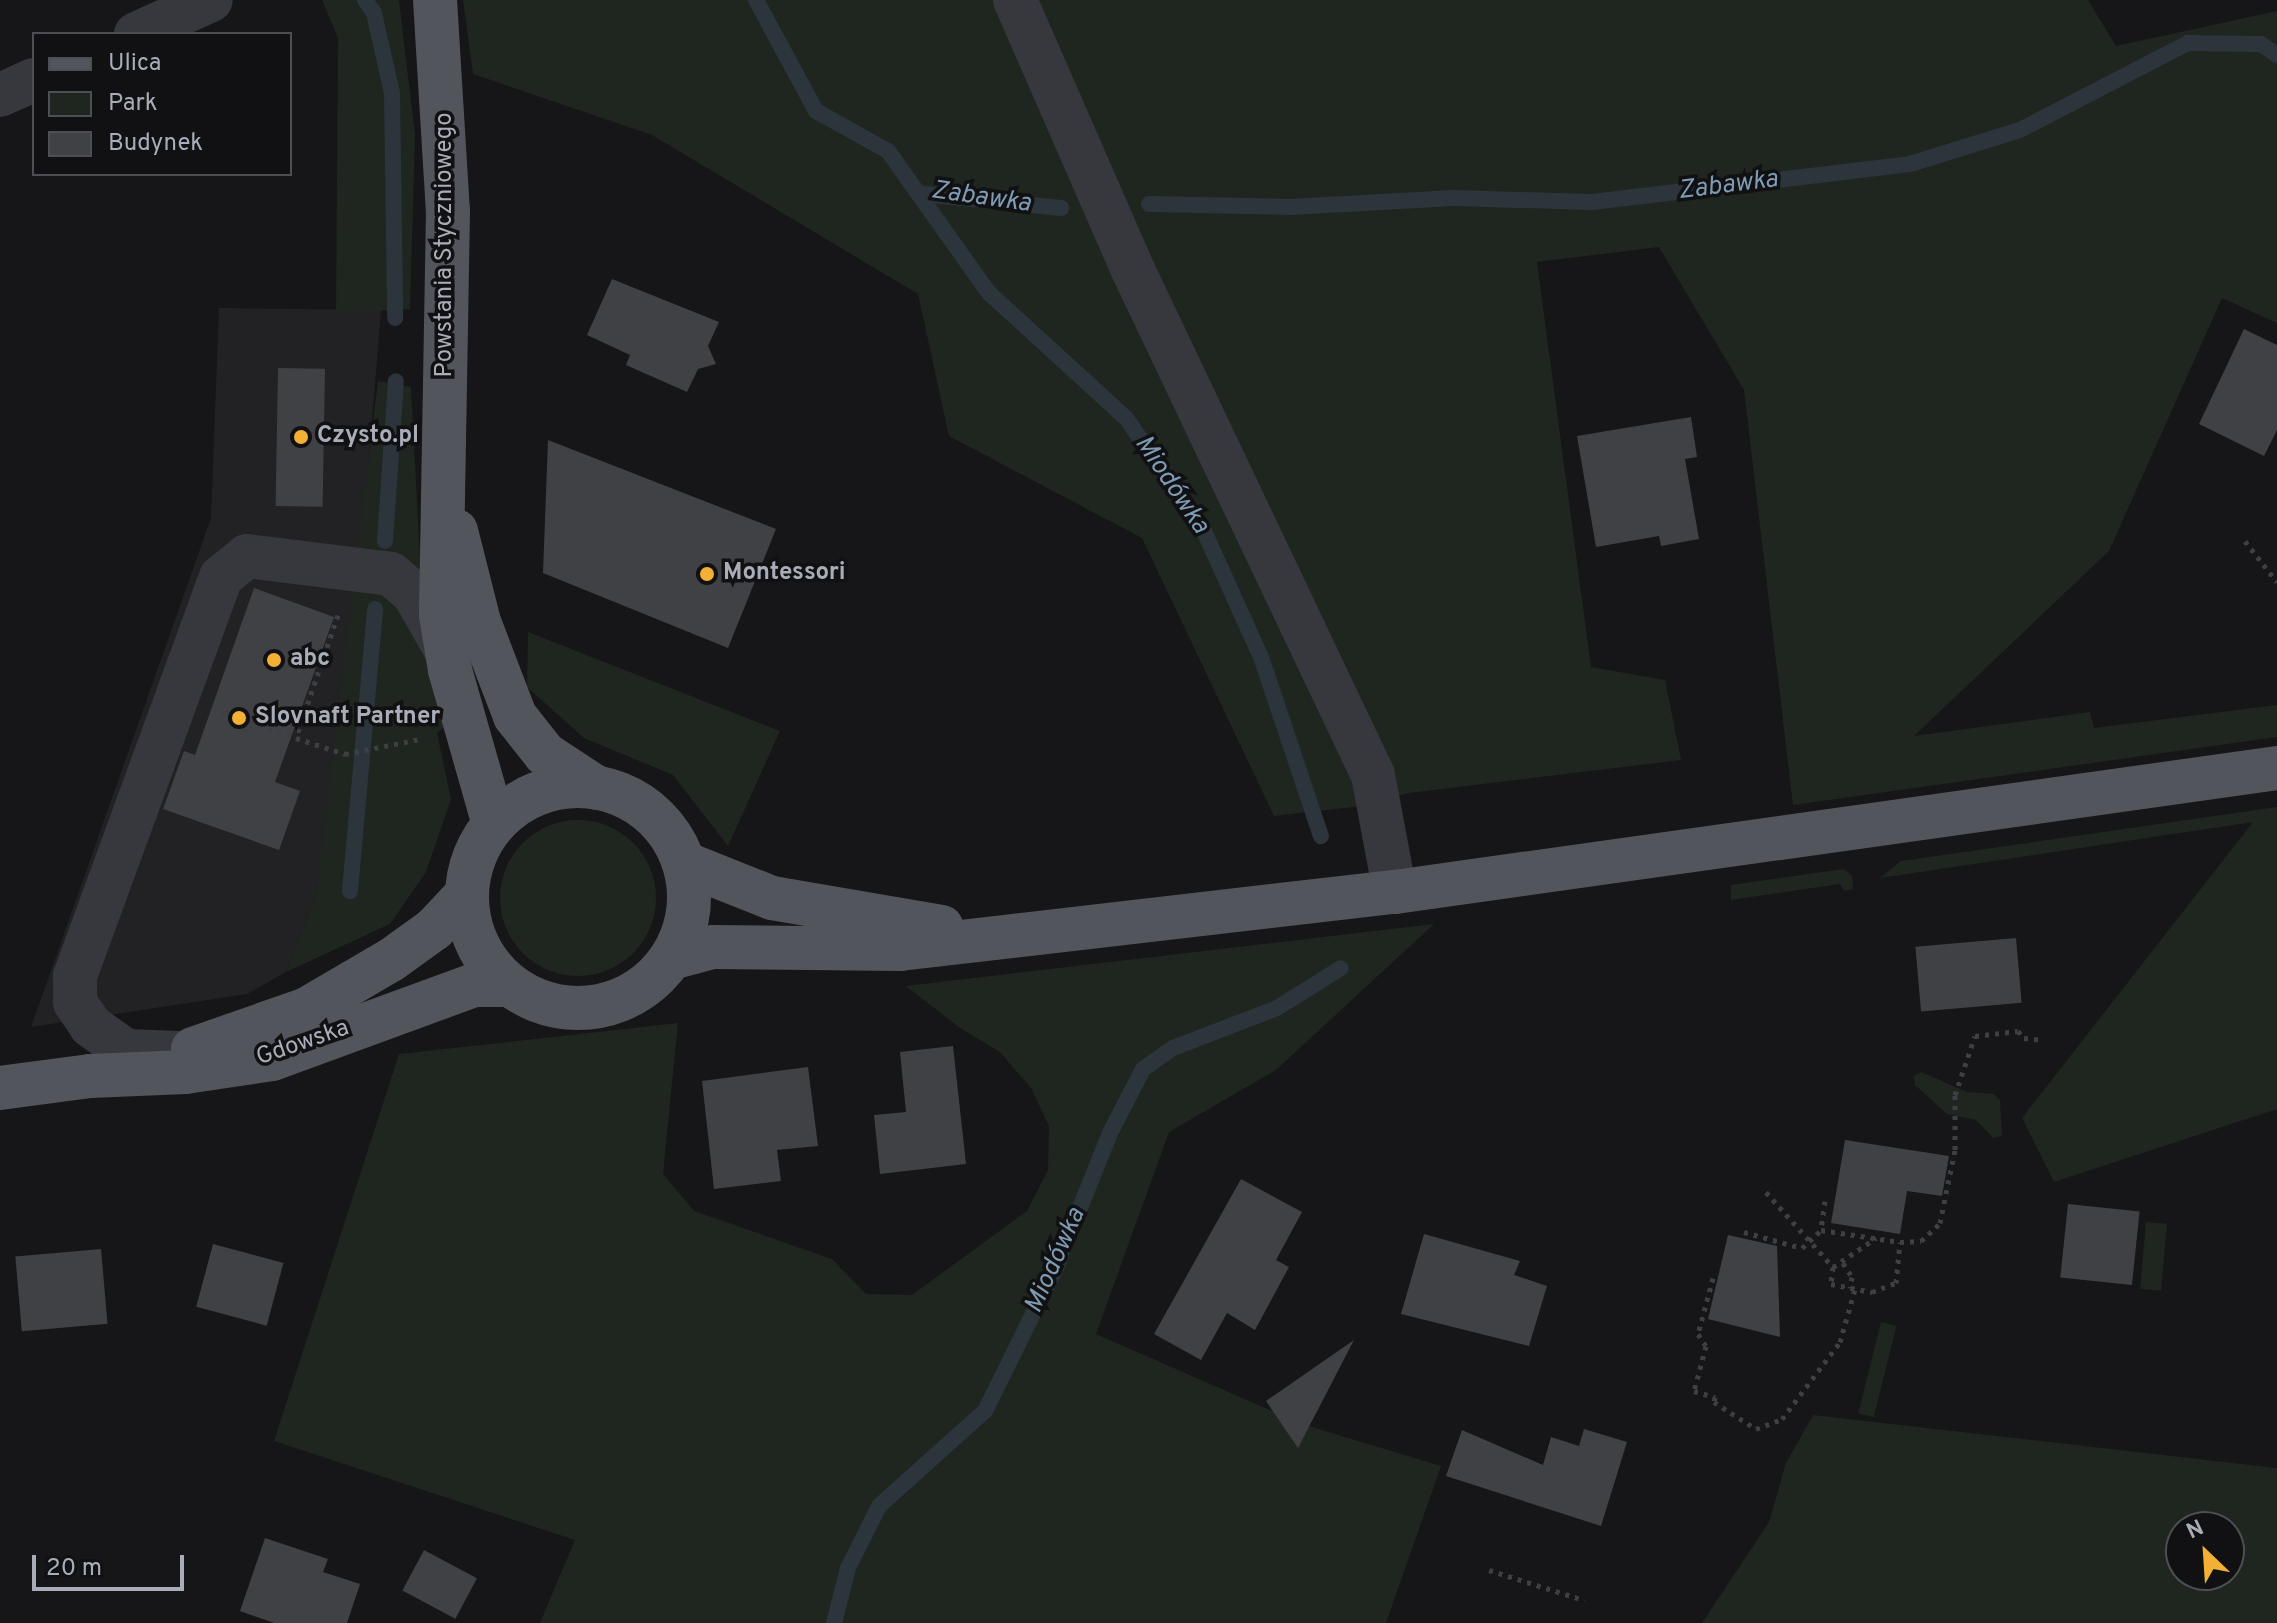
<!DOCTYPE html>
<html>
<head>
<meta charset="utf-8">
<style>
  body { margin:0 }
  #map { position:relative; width:2277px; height:1623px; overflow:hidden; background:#161618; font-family:Overpass,sans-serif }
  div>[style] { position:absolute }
  .built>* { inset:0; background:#222225 }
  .green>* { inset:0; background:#1e261f; transform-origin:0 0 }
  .round { border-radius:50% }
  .stream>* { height:16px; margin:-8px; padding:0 8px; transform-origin:8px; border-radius:8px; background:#2c353c }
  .building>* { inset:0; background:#404145; transform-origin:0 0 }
  .path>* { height:5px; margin-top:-2.5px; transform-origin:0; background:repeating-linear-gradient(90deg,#3d3f44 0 4px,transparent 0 10px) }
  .minor>* { height:44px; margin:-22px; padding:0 22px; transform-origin:22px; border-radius:22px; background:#37383d }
  .major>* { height:44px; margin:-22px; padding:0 22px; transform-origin:22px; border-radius:22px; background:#53555c }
  .major>.ring { margin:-22px; padding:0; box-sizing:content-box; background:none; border:44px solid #53555c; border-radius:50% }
  .dots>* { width:22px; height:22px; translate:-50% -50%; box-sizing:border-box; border:4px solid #111113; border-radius:50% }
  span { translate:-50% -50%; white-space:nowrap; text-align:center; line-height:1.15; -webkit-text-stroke:7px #111113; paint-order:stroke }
  .street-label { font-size:24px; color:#a8adb8 }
  .poi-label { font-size:24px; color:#a8adb8; font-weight:700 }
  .left { translate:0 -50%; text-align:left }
  .water-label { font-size:26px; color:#7f9bb3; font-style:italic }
  .legend { position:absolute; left:32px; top:32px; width:260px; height:144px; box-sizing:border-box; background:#111113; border:2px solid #4d4f55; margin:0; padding:10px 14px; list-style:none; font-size:24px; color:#a8adb8 }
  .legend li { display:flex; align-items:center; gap:16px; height:40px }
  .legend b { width:40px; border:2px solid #4d4f55 }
  .north { position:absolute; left:2165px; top:1511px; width:80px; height:80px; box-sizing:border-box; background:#111113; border:2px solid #4d4f55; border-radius:50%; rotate:335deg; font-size:22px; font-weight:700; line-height:32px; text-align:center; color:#a8adb8 }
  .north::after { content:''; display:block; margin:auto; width:28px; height:36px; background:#f2b134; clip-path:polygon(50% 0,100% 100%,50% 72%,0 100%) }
  .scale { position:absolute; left:32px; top:1555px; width:152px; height:36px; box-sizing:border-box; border:4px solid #a8adb8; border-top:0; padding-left:10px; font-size:24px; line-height:28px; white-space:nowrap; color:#a8adb8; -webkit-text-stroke:6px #111113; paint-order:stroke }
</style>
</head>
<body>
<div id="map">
  <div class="built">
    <div style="clip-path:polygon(219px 308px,381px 310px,362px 542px,316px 895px,286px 972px,247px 994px,31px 1027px,211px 518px)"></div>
  </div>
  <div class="green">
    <div style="clip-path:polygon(322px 0,399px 0,415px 135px,410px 309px,336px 312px,338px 38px)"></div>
    <div style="clip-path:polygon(463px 0,2088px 0,2116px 46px,2277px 11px,2277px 323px,2222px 298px,2109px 551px,1914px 736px,2090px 712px,2094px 728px,2277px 705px,2277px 737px,1793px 805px,1744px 390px,1659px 247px,1537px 262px,1591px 667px,1665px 680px,1681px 760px,1409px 793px,1353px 807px,1274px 816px,1142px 538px,949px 436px,918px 294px,652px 135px,473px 74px)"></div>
    <div style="clip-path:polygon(378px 381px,411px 387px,423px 615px,446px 725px,437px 733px,451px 799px,426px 872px,390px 924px,286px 972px,316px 895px)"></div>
    <div style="clip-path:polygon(528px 632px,780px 731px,728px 846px,673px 775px,584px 738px,527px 687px)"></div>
    <div style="clip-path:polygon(2277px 807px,2277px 1109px,2054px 1182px,2022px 1118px,2253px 822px,1880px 878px,1901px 861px)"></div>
    <div class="round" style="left:500px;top:820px;width:156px;height:156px"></div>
    <div style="clip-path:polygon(1844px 869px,1852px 876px,1853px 889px,1844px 891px,1840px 884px,1731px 900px,1731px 885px)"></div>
    <div style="clip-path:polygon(1434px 924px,1276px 1070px,1169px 1132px,1096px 1334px,1302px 1424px,1441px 1466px,1386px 1623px,540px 1623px,575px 1540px,274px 1441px,399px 1054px,678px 1023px,663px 1174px,694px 1211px,832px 1259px,866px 1294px,912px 1295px,1027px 1211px,1048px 1170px,1049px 1126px,1031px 1088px,1000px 1052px,960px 1028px,906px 986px)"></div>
    <div style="clip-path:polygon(1921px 1072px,1967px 1092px,1994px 1094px,2000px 1100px,2002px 1136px,1993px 1138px,1976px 1120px,1947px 1114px,1915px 1085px,1914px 1076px)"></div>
    <div style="left:2146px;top:1222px;width:21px;height:67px;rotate:5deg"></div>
    <div style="left:1881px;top:1322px;width:16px;height:94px;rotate:14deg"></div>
    <div style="clip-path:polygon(evenodd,1813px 1415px,2277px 1468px,2277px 1623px,1702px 1623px,1769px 1522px,1786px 1463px,1813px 1415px,2181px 1527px,2229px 1527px,2229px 1575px,2181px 1575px,2181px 1527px)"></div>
  </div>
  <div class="stream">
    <div style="left:365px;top:0;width:16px;rotate:55deg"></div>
    <div style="left:374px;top:13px;width:82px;rotate:77.3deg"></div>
    <div style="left:392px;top:93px;width:225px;rotate:89.2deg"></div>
    <div style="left:756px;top:0;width:126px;rotate:61.6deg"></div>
    <div style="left:816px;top:111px;width:82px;rotate:29.1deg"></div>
    <div style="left:888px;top:151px;width:174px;rotate:54.6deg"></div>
    <div style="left:989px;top:293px;width:185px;rotate:42.4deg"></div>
    <div style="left:1126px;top:418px;width:137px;rotate:55.4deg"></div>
    <div style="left:1204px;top:531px;width:138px;rotate:65.7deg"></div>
    <div style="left:1261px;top:657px;width:189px;rotate:71.5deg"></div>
    <div style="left:923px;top:194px;width:139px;rotate:5.8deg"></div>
    <div style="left:1149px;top:204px;width:142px;rotate:1.2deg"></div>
    <div style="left:1291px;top:207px;width:163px;rotate:-3.2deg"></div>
    <div style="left:1454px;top:198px;width:138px;rotate:1.7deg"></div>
    <div style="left:1592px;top:202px;width:320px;rotate:-6.8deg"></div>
    <div style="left:1910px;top:164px;width:115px;rotate:-17.2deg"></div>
    <div style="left:2020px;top:130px;width:189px;rotate:-27.4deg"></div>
    <div style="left:2188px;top:43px;width:73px;rotate:0.8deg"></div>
    <div style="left:2261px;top:44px;width:19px;rotate:35deg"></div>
    <div style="left:385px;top:541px;width:160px;rotate:-86.1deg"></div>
    <div style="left:350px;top:891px;width:283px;rotate:-84.9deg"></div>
    <div style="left:834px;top:1623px;width:57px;rotate:-75.7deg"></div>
    <div style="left:848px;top:1568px;width:69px;rotate:-63.4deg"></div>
    <div style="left:879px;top:1506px;width:142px;rotate:-41.9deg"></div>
    <div style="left:985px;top:1411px;width:163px;rotate:-63.7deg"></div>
    <div style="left:1057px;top:1265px;width:142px;rotate:-68.1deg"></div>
    <div style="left:1110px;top:1133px;width:72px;rotate:-62.7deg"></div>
    <div style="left:1143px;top:1069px;width:37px;rotate:-35deg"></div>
    <div style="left:1173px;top:1048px;width:111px;rotate:-21deg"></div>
    <div style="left:1277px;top:1008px;width:75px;rotate:-32deg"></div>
  </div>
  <div class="building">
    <div style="clip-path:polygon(612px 279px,719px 322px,708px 346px,716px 364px,698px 369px,687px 392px,626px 365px,630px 355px,587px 335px)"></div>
    <div style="clip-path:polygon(2244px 329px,2277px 345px,2277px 430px,2264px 456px,2199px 424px)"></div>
    <div style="left:278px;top:368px;width:47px;height:138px;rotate:1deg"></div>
    <div style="clip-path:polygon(1691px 417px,1697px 457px,1685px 459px,1699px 539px,1661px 546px,1659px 536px,1596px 547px,1577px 436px)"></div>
    <div style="clip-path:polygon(548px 440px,776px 529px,728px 648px,543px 573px)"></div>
    <div style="clip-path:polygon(254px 588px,334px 617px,275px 782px,300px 791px,279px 850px,163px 809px,184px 751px,195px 755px)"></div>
    <div style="left:2016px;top:938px;width:65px;height:101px;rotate:85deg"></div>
    <div style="clip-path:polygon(953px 1046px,966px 1164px,880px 1174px,874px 1115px,906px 1112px,900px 1052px)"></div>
    <div style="clip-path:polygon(808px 1067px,818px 1146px,777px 1150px,781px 1181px,714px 1189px,702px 1081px)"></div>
    <div style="clip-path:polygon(1845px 1140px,1949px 1156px,1942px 1196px,1907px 1191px,1900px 1234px,1831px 1223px)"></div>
    <div style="clip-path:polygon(1241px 1179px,1302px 1212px,1276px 1260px,1289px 1267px,1255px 1330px,1227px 1313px,1201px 1360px,1154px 1334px)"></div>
    <div style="left:2068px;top:1204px;width:72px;height:74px;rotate:6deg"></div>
    <div style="clip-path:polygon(1424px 1234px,1520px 1261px,1514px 1275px,1547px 1286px,1529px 1346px,1401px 1314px)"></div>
    <div style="clip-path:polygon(1728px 1235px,1777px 1246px,1780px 1337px,1708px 1319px)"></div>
    <div style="left:213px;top:1244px;width:73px;height:65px;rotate:15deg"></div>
    <div style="left:101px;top:1249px;width:75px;height:86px;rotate:85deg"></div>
    <div style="clip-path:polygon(1354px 1340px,1298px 1448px,1266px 1401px)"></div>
    <div style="clip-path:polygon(1584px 1429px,1627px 1442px,1601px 1526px,1446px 1476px,1462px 1430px,1543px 1465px,1551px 1437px,1579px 1446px)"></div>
    <div style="clip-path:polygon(265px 1538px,328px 1559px,323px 1572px,360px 1584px,347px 1623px,274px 1623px,240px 1611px)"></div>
    <div style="left:424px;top:1550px;width:60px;height:46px;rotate:28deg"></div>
  </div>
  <div class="path">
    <div style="left:2245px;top:541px;width:52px;rotate:52deg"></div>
    <div style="left:338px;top:615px;width:130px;rotate:108.9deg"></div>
    <div style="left:296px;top:738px;width:52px;rotate:18.1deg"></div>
    <div style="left:345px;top:754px;width:76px;rotate:-11.3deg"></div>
    <div style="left:221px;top:712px;width:79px;rotate:19.1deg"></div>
    <div style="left:1766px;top:1192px;width:101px;rotate:48.2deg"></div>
    <div style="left:1833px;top:1267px;width:17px;rotate:97deg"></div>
    <div style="left:1831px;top:1284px;width:42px;rotate:11deg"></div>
    <div style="left:1872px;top:1292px;width:26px;rotate:-21deg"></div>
    <div style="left:1896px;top:1283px;width:41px;rotate:-84.4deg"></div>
    <div style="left:1900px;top:1242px;width:21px;rotate:-3deg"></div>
    <div style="left:1921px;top:1241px;width:26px;rotate:-43deg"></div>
    <div style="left:1940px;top:1223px;width:75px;rotate:-78.4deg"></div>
    <div style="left:1955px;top:1150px;width:55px;rotate:-90deg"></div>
    <div style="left:1955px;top:1095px;width:62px;rotate:-71.3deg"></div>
    <div style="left:1975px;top:1036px;width:43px;rotate:-6.6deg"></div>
    <div style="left:2018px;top:1031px;width:9px;rotate:49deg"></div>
    <div style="left:2024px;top:1038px;width:18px;rotate:6deg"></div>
    <div style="left:1825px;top:1201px;width:29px;rotate:98deg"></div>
    <div style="left:1821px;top:1230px;width:80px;rotate:8.6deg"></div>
    <div style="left:1744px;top:1232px;width:60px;rotate:15.4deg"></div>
    <div style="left:1802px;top:1248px;width:26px;rotate:-43deg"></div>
    <div style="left:1843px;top:1263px;width:17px;rotate:57deg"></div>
    <div style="left:1852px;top:1277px;width:11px;rotate:100deg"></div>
    <div style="left:1833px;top:1267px;width:52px;rotate:-34deg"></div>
    <div style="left:1713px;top:1278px;width:58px;rotate:105deg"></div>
    <div style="left:1698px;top:1334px;width:14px;rotate:56deg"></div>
    <div style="left:1706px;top:1346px;width:47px;rotate:104.9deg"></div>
    <div style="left:1694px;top:1391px;width:22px;rotate:16deg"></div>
    <div style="left:1715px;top:1397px;width:5px;rotate:101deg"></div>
    <div style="left:1714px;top:1402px;width:50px;rotate:32.7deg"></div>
    <div style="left:1756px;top:1429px;width:28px;rotate:-21deg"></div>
    <div style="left:1782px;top:1419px;width:96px;rotate:-53deg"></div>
    <div style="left:1840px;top:1342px;width:55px;rotate:-74.2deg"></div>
    <div style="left:1489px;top:1570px;width:100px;rotate:17.5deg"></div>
  </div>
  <div class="minor">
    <div style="left:1015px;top:0;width:295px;rotate:66.4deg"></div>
    <div style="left:1133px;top:270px;width:559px;rotate:64.58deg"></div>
    <div style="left:1373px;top:775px;width:119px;rotate:79.4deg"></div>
    <div style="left:136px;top:34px;width:82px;rotate:-24.4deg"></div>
    <div style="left:0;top:95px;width:37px;rotate:-24deg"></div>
    <div style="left:178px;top:1053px;width:52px;rotate:-177.8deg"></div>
    <div style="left:126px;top:1051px;width:43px;rotate:-144.5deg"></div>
    <div style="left:91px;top:1026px;width:29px;rotate:-124deg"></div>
    <div style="left:75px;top:1002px;width:26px;rotate:-90deg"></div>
    <div style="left:75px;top:976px;width:425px;rotate:-69.9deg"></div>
    <div style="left:221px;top:577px;width:33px;rotate:-39deg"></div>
    <div style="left:247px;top:556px;width:145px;rotate:7.1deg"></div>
    <div style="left:391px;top:574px;width:30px;rotate:41deg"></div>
    <div style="left:414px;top:594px;width:67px;rotate:60.4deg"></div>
  </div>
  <div class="major">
    <div style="left:435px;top:0;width:211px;rotate:86.5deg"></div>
    <div style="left:448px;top:211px;width:404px;rotate:91deg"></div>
    <div style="left:441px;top:615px;width:56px;rotate:80.7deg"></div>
    <div style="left:450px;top:670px;width:160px;rotate:74.1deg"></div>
    <div style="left:456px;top:531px;width:94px;rotate:75.8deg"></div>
    <div style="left:479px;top:622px;width:101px;rotate:69deg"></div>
    <div style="left:515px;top:716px;width:48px;rotate:51.7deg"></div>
    <div style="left:545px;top:754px;width:62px;rotate:33.2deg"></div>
    <div class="ring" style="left:467px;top:786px;width:178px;height:178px"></div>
    <div style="left:684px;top:863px;width:95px;rotate:21.7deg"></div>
    <div style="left:772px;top:898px;width:172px;rotate:9.7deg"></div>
    <div style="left:671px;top:958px;width:42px;rotate:-15deg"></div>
    <div style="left:712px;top:947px;width:188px;rotate:0.6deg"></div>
    <div style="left:900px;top:949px;width:498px;rotate:-6.6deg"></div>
    <div style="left:1395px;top:892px;width:891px;rotate:-8deg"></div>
    <div style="left:193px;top:1049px;width:121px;rotate:-19.3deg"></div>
    <div style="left:307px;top:1009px;width:97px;rotate:-30.3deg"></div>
    <div style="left:391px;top:960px;width:53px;rotate:-35.8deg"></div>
    <div style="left:434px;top:929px;width:48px;rotate:-46.7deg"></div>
    <div style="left:0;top:1088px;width:91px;rotate:-7.6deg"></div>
    <div style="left:90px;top:1076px;width:95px;rotate:-2.4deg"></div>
    <div style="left:185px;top:1072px;width:88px;rotate:-8.5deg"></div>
    <div style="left:272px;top:1059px;width:215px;rotate:-20.1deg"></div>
    <div style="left:474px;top:985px;width:36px"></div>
  </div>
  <div class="dots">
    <div style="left:301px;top:437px;background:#f2b134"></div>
    <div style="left:707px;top:574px;background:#f2b134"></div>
    <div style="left:274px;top:660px;background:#f2b134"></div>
    <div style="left:239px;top:718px;background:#f2b134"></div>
  </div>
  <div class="street-label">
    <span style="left:446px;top:245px;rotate:-90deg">Powstania Styczniowego</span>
    <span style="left:303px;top:1044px;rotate:-19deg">Gdowska</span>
  </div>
  <div class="poi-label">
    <span class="left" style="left:317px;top:437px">Czysto.pl</span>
    <span class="left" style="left:723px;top:574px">Montessori</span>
    <span class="left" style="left:290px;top:660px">abc</span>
    <span class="left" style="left:255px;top:718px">Slovnaft Partner</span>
  </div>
  <div class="water-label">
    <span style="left:1728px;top:186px;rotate:-7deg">Zabawka</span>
    <span style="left:981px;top:198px;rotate:8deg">Zabawka</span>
    <span style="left:1171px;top:485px;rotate:56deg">Miodówka</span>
    <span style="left:1056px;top:1261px;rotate:-66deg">Miodówka</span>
  </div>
  <ul class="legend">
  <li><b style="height:10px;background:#53555c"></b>Ulica</li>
  <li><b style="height:22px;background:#1e261f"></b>Park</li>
  <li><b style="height:22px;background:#404145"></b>Budynek</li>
  </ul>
  <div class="north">N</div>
  <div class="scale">20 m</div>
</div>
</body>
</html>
